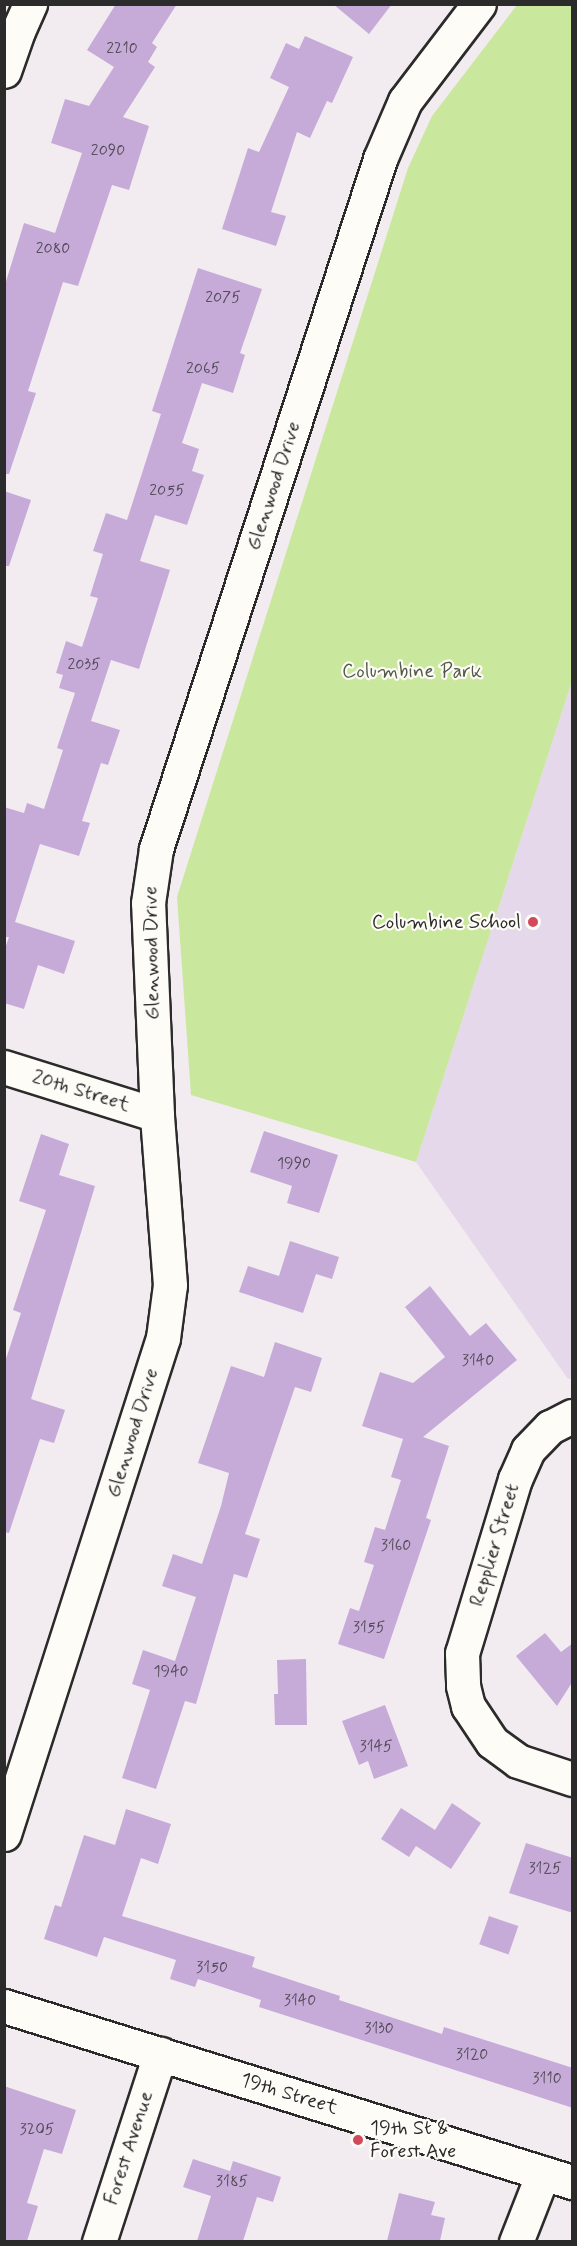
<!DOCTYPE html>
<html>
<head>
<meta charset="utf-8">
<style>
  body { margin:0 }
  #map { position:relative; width:577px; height:2246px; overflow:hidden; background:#f2ecf1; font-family:Mynerve,sans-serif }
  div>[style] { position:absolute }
  .built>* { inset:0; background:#e5d8ea }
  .green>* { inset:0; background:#cae79e }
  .building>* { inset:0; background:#c6abd9; transform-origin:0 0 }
  .roads { filter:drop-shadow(2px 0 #2b2b2b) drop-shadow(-2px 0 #2b2b2b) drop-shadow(0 2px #2b2b2b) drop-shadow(0 -2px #2b2b2b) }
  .minor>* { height:33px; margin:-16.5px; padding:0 16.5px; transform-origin:16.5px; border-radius:16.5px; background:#fdfcf7 }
  .tertiary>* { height:33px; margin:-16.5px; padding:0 16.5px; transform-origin:16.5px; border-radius:16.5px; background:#fdfcf7 }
  .dots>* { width:16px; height:16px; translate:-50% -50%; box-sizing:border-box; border:3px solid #fdfcf7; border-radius:50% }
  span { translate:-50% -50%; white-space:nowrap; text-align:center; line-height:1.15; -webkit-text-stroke:4.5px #fdfcf7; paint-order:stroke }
  .number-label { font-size:16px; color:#524b56 }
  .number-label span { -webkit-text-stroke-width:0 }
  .street-label { font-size:20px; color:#2b2b2b }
  .park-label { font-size:20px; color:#535a48 }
  .poi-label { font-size:20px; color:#2b2b2b }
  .right { translate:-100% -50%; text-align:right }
  .left { translate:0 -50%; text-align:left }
  .frame { position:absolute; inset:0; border:6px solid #2b2b2b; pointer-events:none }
</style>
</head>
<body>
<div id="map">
  <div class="built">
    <div style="clip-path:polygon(572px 681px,572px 1378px,568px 1379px,416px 1162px)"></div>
  </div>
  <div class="green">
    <div style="clip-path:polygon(517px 5px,572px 5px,572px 681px,416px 1162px,191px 1095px,177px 897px,408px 168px,432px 116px)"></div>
  </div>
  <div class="building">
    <div style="clip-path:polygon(116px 4px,177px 4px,152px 43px,157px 47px,148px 62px,155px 67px,123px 117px,149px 126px,129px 190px,112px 185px,78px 286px,63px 282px,28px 391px,36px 393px,9px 474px,4px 474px,4px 288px,24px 223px,55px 233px,82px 153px,51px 143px,65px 99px,89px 106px,114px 67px,87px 50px)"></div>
    <div style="clip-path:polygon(333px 4px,392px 4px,369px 34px)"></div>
    <div style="clip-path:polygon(305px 36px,353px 57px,332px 103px,327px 101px,310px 138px,297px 132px,271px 212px,286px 216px,276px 246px,222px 229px,248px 148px,259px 152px,289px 87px,270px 78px,286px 43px,299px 49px)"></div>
    <div style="clip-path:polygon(198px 268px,262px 289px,240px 353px,245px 355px,233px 393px,202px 383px,182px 443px,199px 449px,192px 471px,204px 475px,187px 525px,155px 515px,140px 561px,170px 570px,139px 669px,111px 660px,91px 721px,120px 730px,108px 765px,101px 763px,82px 821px,90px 823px,79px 856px,40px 844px,15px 922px,75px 941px,64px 974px,38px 965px,24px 1009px,4px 1003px,4px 951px,9px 937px,4px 937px,4px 807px,24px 813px,27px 803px,44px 809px,63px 750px,57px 748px,75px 693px,59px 688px,63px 675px,56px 673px,66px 641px,82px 647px,98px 598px,90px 596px,103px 554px,93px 551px,106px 513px,127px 520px,161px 414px,152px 411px)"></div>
    <div style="clip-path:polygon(4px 491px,31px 500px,9px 566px,4px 566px)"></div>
    <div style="clip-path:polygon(264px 1131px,338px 1155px,319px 1213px,287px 1203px,292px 1186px,250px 1172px)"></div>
    <div style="clip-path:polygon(41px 1134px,69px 1144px,59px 1175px,95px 1186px,31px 1399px,65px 1410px,54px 1443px,40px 1439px,9px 1533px,4px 1532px,4px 1365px,21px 1313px,13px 1310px,46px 1210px,19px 1201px)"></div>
    <div style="clip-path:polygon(290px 1241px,339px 1257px,332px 1279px,316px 1274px,303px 1313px,239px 1292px,248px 1266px,279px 1276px)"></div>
    <div style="clip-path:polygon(430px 1286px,470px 1336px,486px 1323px,517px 1360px,423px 1437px,449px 1446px,426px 1518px,431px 1520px,384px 1659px,338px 1644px,350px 1608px,359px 1611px,374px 1565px,364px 1562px,375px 1527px,385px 1530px,401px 1480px,391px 1477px,403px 1439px,362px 1426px,380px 1372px,413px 1383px,445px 1357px,405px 1307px)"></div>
    <div style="clip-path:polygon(275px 1342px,322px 1358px,311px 1392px,295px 1387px,245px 1534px,260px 1539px,247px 1578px,234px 1574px,196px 1704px,185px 1701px,156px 1789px,122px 1778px,150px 1690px,132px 1684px,143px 1650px,175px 1661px,196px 1597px,162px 1586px,173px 1554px,202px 1564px,221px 1506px,229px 1473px,198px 1463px,231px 1366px,264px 1377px)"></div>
    <div style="clip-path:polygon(545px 1633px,561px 1652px,573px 1643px,573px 1681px,557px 1706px,516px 1656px)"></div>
    <div style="clip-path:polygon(306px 1659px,307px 1725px,275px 1725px,274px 1694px,278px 1694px,277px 1660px)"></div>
    <div style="clip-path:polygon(385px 1705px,408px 1766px,374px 1779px,368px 1761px,359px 1765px,342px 1721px)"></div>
    <div style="clip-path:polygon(452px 1803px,481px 1823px,451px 1869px,416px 1846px,409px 1857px,381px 1839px,401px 1808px,435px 1830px)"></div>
    <div style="clip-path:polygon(126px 1809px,171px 1824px,158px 1864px,141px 1858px,122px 1916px,255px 1957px,252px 1967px,340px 1996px,339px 2000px,442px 2034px,444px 2027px,573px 2068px,573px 2108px,259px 2007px,261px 2000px,198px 1979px,195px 1987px,170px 1979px,176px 1960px,104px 1937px,97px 1957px,44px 1939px,55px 1905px,61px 1907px,84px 1835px,115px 1845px)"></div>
    <div style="clip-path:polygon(526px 1843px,573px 1858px,573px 1913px,509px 1893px)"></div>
    <div style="left:489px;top:1916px;width:31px;height:30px;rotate:19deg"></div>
    <div style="clip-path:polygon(4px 2086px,76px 2110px,62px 2154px,44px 2149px,27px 2203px,38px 2206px,27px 2241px,4px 2241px)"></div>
    <div style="clip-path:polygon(193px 2159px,230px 2171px,233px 2161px,281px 2177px,273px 2202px,257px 2197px,243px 2241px,197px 2241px,211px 2196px,183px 2187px)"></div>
    <div style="clip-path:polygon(399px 2193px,435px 2202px,431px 2215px,445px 2218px,440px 2241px,387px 2241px)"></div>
  </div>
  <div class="roads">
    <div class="minor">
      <div style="left:4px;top:71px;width:42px;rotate:-70.7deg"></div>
      <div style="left:18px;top:31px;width:30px;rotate:-66deg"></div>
      <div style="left:4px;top:1067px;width:160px;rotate:17.4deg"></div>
      <div style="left:572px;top:1416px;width:25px;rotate:153deg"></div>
      <div style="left:550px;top:1427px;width:32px;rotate:134deg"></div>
      <div style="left:528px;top:1450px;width:32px;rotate:114deg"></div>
      <div style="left:515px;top:1479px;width:182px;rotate:106.9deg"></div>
      <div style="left:462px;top:1653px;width:33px;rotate:88deg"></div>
      <div style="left:463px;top:1686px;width:21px;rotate:76deg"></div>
      <div style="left:468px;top:1706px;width:43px;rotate:56.3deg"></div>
      <div style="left:492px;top:1742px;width:32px;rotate:36deg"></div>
      <div style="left:518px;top:1761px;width:57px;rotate:18.4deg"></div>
      <div style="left:4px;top:1834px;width:521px;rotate:-72.23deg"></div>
      <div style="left:163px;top:1338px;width:53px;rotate:-82.5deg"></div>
      <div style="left:170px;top:1285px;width:170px;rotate:-94.4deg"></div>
      <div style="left:157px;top:1115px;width:212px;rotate:-92.4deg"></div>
      <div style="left:148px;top:903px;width:55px;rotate:-81.6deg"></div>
      <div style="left:156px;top:849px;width:725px;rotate:-72.01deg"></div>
      <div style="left:380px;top:159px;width:63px;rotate:-66.7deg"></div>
      <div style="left:405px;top:101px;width:122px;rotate:-52.7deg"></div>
      <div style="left:99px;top:2242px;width:198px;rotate:-72deg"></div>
      <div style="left:516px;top:2242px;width:74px;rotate:-68.6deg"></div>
    </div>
    <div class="tertiary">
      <div style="left:4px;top:2006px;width:595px;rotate:17.22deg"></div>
    </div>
  </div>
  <div class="dots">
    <div style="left:533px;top:922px;background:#d1495b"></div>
    <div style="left:358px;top:2140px;background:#d1495b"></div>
  </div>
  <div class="number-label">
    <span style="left:122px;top:49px">2210</span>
    <span style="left:108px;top:151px">2090</span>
    <span style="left:53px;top:249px">2080</span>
    <span style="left:223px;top:298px">2075</span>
    <span style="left:203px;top:369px">2065</span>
    <span style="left:167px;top:491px">2055</span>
    <span style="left:84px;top:665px">2035</span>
    <span style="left:294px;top:1164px">1990</span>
    <span style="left:478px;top:1361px">3140</span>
    <span style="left:396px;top:1546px">3160</span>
    <span style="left:369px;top:1628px">3155</span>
    <span style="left:171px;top:1672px">1940</span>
    <span style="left:376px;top:1747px">3145</span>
    <span style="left:545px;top:1869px">3125</span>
    <span style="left:212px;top:1968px">3150</span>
    <span style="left:300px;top:2001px">3140</span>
    <span style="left:379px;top:2029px">3130</span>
    <span style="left:472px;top:2055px">3120</span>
    <span style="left:547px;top:2079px">3110</span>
    <span style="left:37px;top:2130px">3205</span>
    <span style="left:232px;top:2182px">3185</span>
  </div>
  <div class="street-label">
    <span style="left:274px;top:486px;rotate:-72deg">Glenwood Drive</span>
    <span style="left:152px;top:953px;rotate:-91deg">Glenwood Drive</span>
    <span style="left:81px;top:1091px;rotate:17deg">20th Street</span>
    <span style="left:133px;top:1433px;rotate:-73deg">Glenwood Drive</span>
    <span style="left:495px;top:1545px;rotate:-73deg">Repplier Street</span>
    <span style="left:289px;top:2094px;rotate:17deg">19th Street</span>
    <span style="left:129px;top:2148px;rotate:-72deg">Forest Avenue</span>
  </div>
  <div class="park-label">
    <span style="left:412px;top:671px">Columbine Park</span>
  </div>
  <div class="poi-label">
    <span class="right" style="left:521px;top:922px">Columbine School</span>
    <span class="left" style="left:370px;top:2140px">19th St &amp;<br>Forest Ave</span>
  </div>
  <div class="frame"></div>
</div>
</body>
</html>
